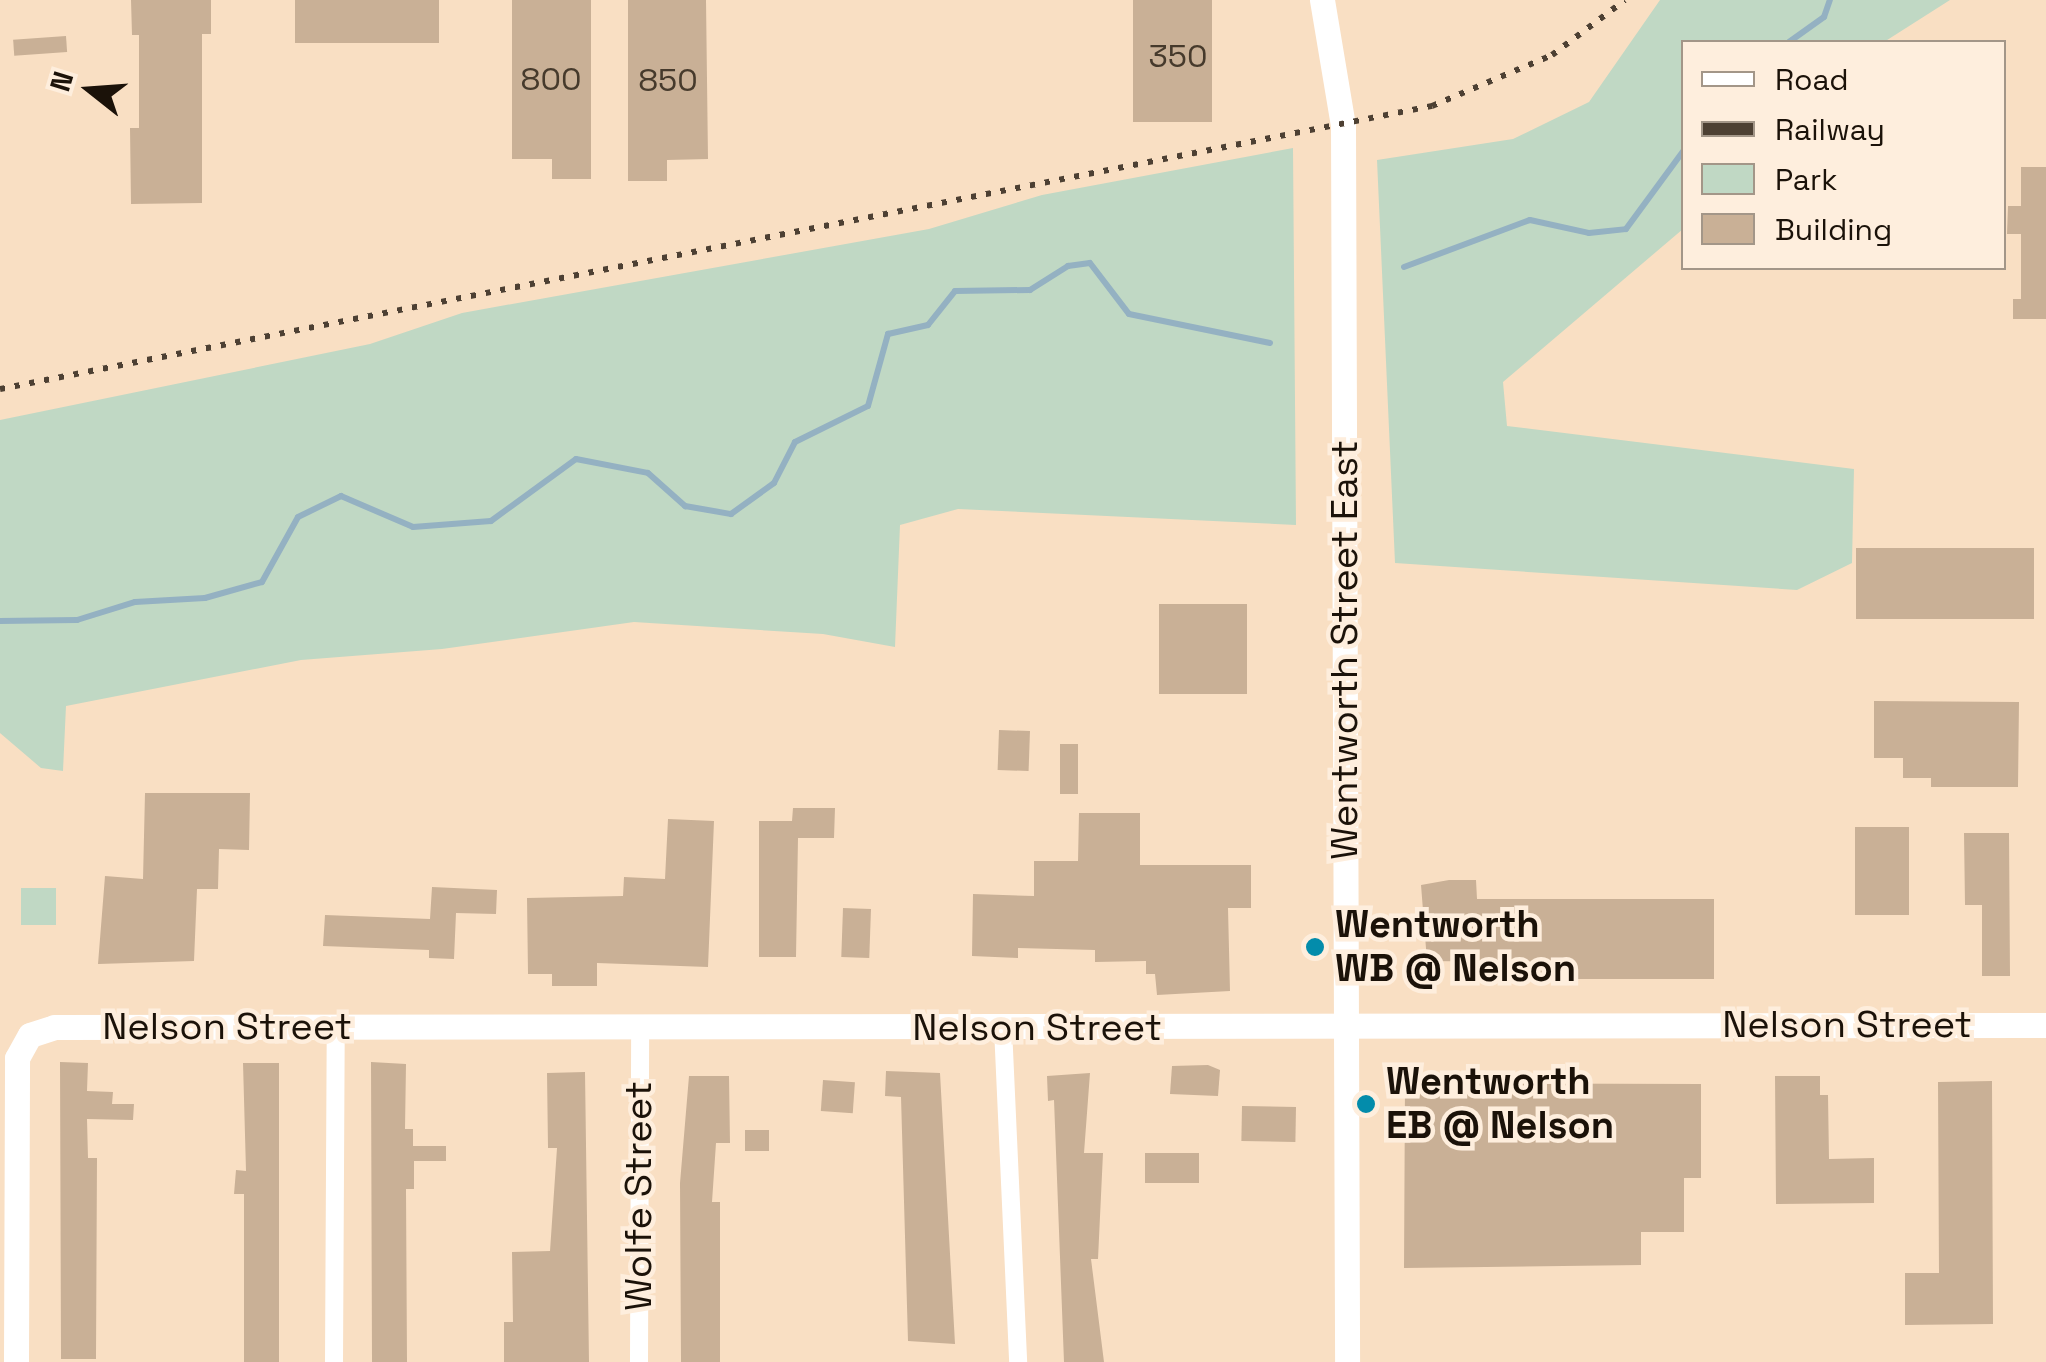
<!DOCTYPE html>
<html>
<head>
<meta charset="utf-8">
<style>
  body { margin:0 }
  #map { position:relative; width:2046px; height:1362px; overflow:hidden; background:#f9dfc3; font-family:"Space Grotesk",sans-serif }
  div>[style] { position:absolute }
  .green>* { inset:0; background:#c0d8c4; transform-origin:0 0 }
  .stream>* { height:6px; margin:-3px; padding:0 3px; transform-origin:3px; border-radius:3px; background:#94b1c2 }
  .building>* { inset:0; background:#c9b096; transform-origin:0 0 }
  .street>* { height:18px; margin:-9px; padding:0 9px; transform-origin:9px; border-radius:9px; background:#fff }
  .secondary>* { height:25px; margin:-12.5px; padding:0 12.5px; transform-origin:12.5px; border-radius:12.5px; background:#fff }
  .rail>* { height:6px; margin-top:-3px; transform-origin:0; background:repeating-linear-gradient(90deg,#4d4033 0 5px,transparent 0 15px) }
  .dots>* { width:28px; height:28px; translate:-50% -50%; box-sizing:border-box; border:5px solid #feeedd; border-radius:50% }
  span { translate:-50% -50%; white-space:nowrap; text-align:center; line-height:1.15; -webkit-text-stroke:9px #feeedd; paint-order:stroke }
  .number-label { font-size:32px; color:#463a2c }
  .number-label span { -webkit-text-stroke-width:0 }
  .street-label { font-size:38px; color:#1b1209 }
  .poi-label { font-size:38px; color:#1b1209; font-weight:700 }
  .left { translate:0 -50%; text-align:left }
  .legend { position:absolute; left:1681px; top:40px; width:325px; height:230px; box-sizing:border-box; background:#feeedd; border:2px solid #a39688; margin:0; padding:12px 18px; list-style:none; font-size:30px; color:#1b1209 }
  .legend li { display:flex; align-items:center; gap:20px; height:50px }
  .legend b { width:50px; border:2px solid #a39688 }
  .north { position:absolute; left:40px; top:40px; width:100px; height:100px; -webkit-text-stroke:8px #feeedd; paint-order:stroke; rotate:287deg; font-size:28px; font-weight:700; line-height:40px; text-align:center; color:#1b1209 }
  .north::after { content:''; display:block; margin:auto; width:35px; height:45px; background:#1b1209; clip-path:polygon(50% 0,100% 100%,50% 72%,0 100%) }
</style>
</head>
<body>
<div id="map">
  <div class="green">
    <div style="clip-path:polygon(1660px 0,1950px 0,1884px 42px,1684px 42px,1683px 229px,1503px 382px,1507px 426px,1854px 469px,1852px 563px,1797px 590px,1395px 563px,1377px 160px,1513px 139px,1589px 102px)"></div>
    <div style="clip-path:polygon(1293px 148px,1296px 525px,958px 509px,900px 525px,895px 647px,823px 634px,634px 622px,442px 649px,301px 660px,66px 706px,63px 771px,41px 768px,0 733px,0 420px,370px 344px,462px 313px,929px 229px,1042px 195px)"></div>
    <div style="left:21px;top:888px;width:35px;height:37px"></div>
  </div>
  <div class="stream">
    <div style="left:1789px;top:42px;width:43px;rotate:-35.5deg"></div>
    <div style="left:1824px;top:17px;width:18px;rotate:-71deg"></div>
    <div style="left:1404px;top:267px;width:134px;rotate:-20.5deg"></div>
    <div style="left:1530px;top:220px;width:60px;rotate:12.4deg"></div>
    <div style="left:1589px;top:233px;width:37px;rotate:-6deg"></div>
    <div style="left:1626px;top:229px;width:98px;rotate:-53.7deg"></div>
    <div style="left:0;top:621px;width:77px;rotate:-0.7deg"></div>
    <div style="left:77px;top:620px;width:61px;rotate:-17.2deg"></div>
    <div style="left:135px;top:602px;width:70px;rotate:-3.3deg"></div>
    <div style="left:205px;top:598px;width:59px;rotate:-15.7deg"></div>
    <div style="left:262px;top:582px;width:74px;rotate:-61deg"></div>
    <div style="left:298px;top:517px;width:48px;rotate:-26deg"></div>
    <div style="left:341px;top:496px;width:78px;rotate:23.3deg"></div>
    <div style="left:413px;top:527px;width:78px;rotate:-4.4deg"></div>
    <div style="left:491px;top:521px;width:105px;rotate:-36.1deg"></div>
    <div style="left:576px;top:459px;width:73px;rotate:11deg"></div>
    <div style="left:648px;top:473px;width:50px;rotate:41.7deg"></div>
    <div style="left:685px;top:506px;width:47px;rotate:9.9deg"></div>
    <div style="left:731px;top:514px;width:53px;rotate:-35.8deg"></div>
    <div style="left:774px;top:483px;width:46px;rotate:-62.9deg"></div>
    <div style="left:795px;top:442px;width:81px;rotate:-26.3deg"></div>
    <div style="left:868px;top:406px;width:75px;rotate:-74.5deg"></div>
    <div style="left:888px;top:334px;width:41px;rotate:-12.7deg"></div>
    <div style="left:928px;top:325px;width:43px;rotate:-51.5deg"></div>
    <div style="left:955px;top:291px;width:75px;rotate:-0.8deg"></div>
    <div style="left:1030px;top:290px;width:45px;rotate:-32.3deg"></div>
    <div style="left:1068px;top:266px;width:22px;rotate:-8deg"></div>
    <div style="left:1090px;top:263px;width:64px;rotate:52.6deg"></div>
    <div style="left:1129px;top:314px;width:144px;rotate:11.6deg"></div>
  </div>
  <div class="building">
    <div style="clip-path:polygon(131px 0,211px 0,211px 34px,202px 34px,202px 203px,131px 204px,130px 128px,139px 128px,139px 35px,132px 35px)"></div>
    <div style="left:295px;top:0;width:144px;height:43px"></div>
    <div style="clip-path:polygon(512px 0,591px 0,591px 179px,552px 179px,552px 159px,512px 159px)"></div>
    <div style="clip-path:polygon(628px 0,706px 0,708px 159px,667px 160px,667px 181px,628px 181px)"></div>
    <div style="left:1133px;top:0;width:79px;height:122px"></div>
    <div style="left:66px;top:36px;width:16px;height:53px;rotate:86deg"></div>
    <div style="clip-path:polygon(2021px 167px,2046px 167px,2046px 319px,2013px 319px,2013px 299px,2021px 299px,2021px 234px,2007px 234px,2008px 206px,2021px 206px)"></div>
    <div style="left:1856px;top:548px;width:178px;height:71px"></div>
    <div style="left:1159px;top:604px;width:88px;height:90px"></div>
    <div style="clip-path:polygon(1874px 701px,2019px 702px,2018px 787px,1931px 787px,1931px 778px,1903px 778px,1903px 758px,1874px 758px)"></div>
    <div style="left:999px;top:730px;width:31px;height:40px;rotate:2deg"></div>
    <div style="left:1060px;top:744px;width:18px;height:50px"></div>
    <div style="clip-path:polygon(145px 793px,250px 793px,249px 850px,219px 849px,218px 889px,197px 889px,194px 961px,98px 964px,105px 876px,143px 879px)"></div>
    <div style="clip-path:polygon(793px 808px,835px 808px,834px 838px,798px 838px,796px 957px,759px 957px,759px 821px,792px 821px)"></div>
    <div style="clip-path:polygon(1079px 813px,1140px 813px,1140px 865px,1251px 865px,1251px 908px,1228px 908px,1230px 991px,1157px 995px,1155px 974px,1146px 974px,1146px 961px,1095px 962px,1095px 950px,1018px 948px,1018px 958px,972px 956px,973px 894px,1034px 896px,1034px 861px,1078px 861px)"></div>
    <div style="clip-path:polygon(668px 819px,714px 821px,708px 967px,597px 963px,597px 986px,552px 986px,552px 974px,528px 974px,527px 898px,623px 896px,624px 877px,665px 879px)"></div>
    <div style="left:1855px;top:827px;width:54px;height:88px"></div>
    <div style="clip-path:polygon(1964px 833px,2009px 833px,2010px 976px,1982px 976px,1982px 905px,1965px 905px)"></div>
    <div style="clip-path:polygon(1449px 880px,1476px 880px,1477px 899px,1714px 899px,1714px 979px,1524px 979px,1524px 962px,1427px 961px,1421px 885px)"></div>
    <div style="clip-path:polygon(432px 887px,497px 890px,496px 914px,456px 913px,454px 959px,429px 958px,429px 950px,323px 946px,325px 915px,430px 919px)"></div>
    <div style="left:843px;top:908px;width:28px;height:49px;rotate:2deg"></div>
    <div style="clip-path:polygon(60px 1062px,88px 1063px,87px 1091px,113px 1092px,112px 1104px,134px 1104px,133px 1120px,87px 1119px,88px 1158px,97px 1158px,96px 1359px,61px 1359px)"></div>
    <div style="clip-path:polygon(371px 1062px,406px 1064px,405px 1129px,413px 1129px,413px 1146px,446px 1146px,446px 1161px,414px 1161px,414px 1189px,406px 1189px,407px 1362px,372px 1362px)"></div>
    <div style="clip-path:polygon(243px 1063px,279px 1063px,279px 1362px,244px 1362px,244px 1194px,234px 1194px,236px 1170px,246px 1171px)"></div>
    <div style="clip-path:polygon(1208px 1065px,1220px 1070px,1218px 1096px,1170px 1094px,1172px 1066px)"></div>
    <div style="clip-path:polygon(886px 1071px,940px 1073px,955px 1344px,908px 1341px,901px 1097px,885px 1096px)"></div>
    <div style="clip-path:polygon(585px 1072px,589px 1362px,504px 1362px,504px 1322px,513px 1322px,512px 1252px,550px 1251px,557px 1148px,548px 1148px,547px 1073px)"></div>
    <div style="clip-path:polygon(1090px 1073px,1084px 1153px,1103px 1153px,1098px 1259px,1091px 1259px,1104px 1362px,1064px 1362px,1054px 1100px,1048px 1101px,1047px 1076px)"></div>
    <div style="clip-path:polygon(689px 1076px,729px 1076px,730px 1143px,716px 1143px,712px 1202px,720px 1202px,720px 1362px,681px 1362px,680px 1183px)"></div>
    <div style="clip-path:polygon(1775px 1076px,1820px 1076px,1820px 1095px,1828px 1095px,1829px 1159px,1874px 1158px,1874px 1203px,1776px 1204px)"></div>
    <div style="left:823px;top:1080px;width:32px;height:31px;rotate:4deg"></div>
    <div style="clip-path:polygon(1992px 1081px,1993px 1324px,1905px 1325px,1905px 1273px,1939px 1273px,1938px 1082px)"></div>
    <div style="clip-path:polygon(1405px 1083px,1701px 1084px,1701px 1178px,1684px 1178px,1684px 1232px,1641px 1232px,1641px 1265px,1404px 1268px)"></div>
    <div style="left:1242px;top:1106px;width:54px;height:35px;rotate:1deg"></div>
    <div style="left:745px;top:1130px;width:24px;height:21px"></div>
    <div style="left:1199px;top:1153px;width:30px;height:54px;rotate:90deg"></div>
  </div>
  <div class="street">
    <div style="left:1003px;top:1028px;width:334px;rotate:87.4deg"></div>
    <div style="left:334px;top:1362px;width:336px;rotate:-89.7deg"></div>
    <div style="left:639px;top:1362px;width:332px;rotate:-89.8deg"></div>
  </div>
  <div class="secondary">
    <div style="left:1322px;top:0;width:127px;rotate:80.5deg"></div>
    <div style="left:1343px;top:125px;width:1237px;rotate:89.81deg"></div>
    <div style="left:16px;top:1362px;width:304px;rotate:-89.8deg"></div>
    <div style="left:17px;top:1058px;width:26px;rotate:-61deg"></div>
    <div style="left:30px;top:1035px;width:25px;rotate:-18deg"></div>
    <div style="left:54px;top:1027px;width:1992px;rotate:-0.06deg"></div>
  </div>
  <div class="rail">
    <div style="left:0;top:389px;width:1460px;rotate:-11.18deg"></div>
    <div style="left:1432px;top:106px;width:130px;rotate:-23deg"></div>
    <div style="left:1552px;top:55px;width:91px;rotate:-37deg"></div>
  </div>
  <div class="dots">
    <div style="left:1315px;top:947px;background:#038cab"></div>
    <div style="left:1366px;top:1104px;background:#038cab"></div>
  </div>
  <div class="number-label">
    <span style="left:1178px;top:56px">350</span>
    <span style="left:551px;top:79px">800</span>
    <span style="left:668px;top:80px">850</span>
  </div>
  <div class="street-label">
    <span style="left:1345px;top:650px;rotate:-90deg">Wentworth Street East</span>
    <span style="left:1847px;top:1025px">Nelson Street</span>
    <span style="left:227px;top:1027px">Nelson Street</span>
    <span style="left:1037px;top:1028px">Nelson Street</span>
    <span style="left:639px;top:1196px;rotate:-90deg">Wolfe Street</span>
  </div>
  <div class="poi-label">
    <span class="left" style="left:1335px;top:947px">Wentworth<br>WB @ Nelson</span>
    <span class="left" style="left:1386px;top:1104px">Wentworth<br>EB @ Nelson</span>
  </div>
  <ul class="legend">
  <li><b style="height:12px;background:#fff"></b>Road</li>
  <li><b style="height:12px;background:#4d4033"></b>Railway</li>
  <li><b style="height:28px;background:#c0d8c4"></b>Park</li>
  <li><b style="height:28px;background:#c9b096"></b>Building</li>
  </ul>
  <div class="north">N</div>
</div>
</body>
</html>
